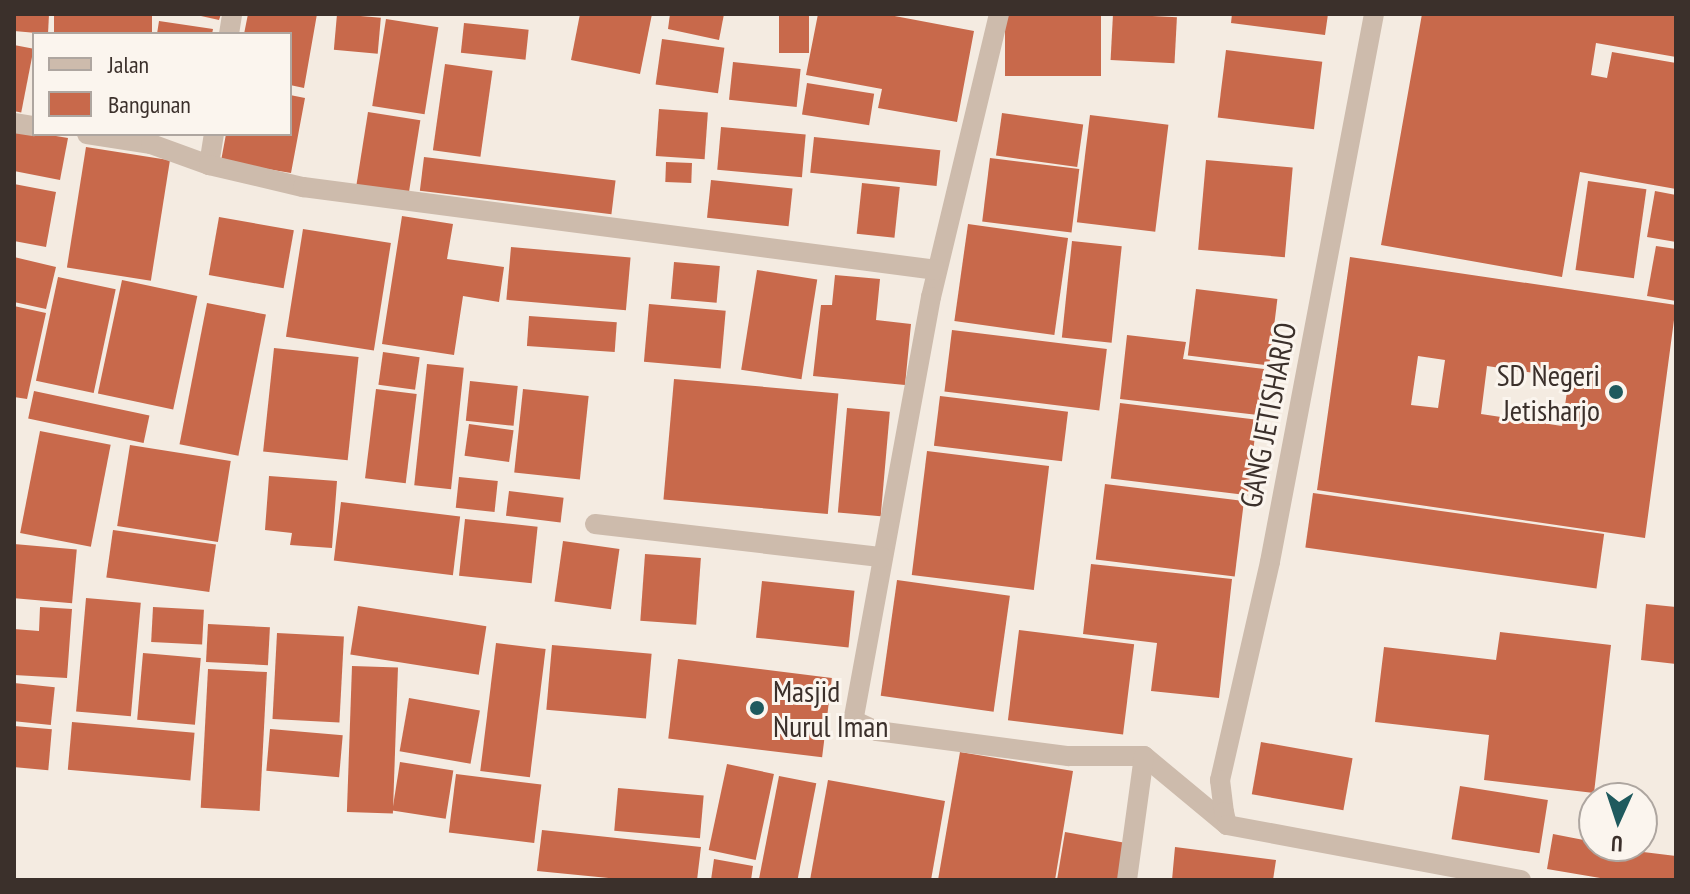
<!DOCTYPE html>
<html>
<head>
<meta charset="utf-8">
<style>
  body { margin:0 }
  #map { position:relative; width:1690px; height:894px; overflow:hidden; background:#f4ebe1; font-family:"PT Sans Narrow",sans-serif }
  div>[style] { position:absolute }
  .building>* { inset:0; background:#c8694b; transform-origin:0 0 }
  .minor>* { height:20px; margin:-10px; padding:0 10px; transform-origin:10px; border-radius:10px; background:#cdbbac }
  .dots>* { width:22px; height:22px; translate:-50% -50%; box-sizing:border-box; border:4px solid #fbf5ee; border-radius:50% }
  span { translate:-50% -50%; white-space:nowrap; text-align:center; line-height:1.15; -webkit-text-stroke:6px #fbf5ee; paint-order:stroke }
  .poi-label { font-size:30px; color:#3b302b }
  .right { translate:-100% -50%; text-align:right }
  .left { translate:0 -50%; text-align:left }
  .street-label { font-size:30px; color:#3b302b }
  .frame { position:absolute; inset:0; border:16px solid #3b302b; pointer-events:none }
  .legend { position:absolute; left:32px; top:32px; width:260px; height:104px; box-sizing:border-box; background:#fbf5ee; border:2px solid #aea6a0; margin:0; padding:10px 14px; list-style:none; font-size:24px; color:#3b302b }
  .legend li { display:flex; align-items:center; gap:16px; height:40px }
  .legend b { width:40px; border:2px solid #aea6a0 }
  .north { position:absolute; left:1578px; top:782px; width:80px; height:80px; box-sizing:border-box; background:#fbf5ee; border:2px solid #aea6a0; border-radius:50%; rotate:183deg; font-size:22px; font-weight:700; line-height:32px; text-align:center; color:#3b302b }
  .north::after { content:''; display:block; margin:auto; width:28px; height:36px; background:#1f5a5e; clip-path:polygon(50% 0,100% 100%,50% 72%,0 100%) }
</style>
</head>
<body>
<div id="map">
  <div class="building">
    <div style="clip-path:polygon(14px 14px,49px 14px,48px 34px,14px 31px)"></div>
    <div style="left:54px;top:14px;width:98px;height:20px"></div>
    <div style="clip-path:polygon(192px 14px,221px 14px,219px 20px)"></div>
    <div style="clip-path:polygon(248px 14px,317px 14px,304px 88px,290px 85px,290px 34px,244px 34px)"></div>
    <div style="left:337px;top:14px;width:44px;height:36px;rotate:5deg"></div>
    <div style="clip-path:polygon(580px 14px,652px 14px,640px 74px,571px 60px)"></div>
    <div style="clip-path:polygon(670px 14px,724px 14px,719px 40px,668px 29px)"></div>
    <div style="left:779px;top:14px;width:30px;height:39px"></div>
    <div style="clip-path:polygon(818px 14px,884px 14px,974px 31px,957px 122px,878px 108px,882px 89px,806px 75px)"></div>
    <div style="left:1005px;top:14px;width:96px;height:62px"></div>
    <div style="left:1113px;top:14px;width:64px;height:46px;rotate:3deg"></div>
    <div style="clip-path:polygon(1232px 14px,1328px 14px,1325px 35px,1231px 23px)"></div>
    <div style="clip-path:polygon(1422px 14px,1676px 14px,1676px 57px,1596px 43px,1591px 75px,1607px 78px,1612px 52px,1676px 63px,1676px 189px,1580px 172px,1562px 277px,1381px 245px)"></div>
    <div style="left:386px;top:19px;width:53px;height:88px;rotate:9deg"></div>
    <div style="clip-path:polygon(159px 21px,213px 29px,212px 34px,157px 34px)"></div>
    <div style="left:464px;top:23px;width:65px;height:30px;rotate:6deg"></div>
    <div style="left:662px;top:39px;width:63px;height:46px;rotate:8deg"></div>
    <div style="left:14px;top:45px;width:20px;height:65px;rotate:11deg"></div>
    <div style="left:1226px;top:50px;width:97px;height:68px;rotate:7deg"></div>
    <div style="left:733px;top:62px;width:68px;height:38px;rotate:6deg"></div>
    <div style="left:445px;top:64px;width:48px;height:87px;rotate:8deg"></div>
    <div style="left:807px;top:83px;width:68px;height:32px;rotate:9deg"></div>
    <div style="clip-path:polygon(290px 95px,305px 98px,291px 173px,221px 161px,226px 134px,290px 134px)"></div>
    <div style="left:659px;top:109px;width:49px;height:47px;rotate:4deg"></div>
    <div style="left:368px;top:112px;width:53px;height:75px;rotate:9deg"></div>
    <div style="left:1002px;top:113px;width:82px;height:43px;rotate:8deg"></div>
    <div style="left:1090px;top:115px;width:79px;height:108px;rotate:7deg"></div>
    <div style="left:721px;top:127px;width:85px;height:43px;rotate:5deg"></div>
    <div style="clip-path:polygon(14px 129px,68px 138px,60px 180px,14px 171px)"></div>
    <div style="left:814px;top:137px;width:127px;height:36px;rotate:6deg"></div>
    <div style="left:86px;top:147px;width:85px;height:122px;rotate:9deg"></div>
    <div style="left:424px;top:157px;width:193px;height:34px;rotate:7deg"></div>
    <div style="left:990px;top:158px;width:90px;height:64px;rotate:7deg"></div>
    <div style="left:1206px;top:160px;width:87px;height:90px;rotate:5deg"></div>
    <div style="left:666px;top:162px;width:26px;height:20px;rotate:2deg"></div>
    <div style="left:711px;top:180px;width:82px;height:38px;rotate:6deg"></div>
    <div style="left:1588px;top:181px;width:59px;height:90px;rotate:8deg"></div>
    <div style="left:862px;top:183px;width:38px;height:51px;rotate:6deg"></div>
    <div style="clip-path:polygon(14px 184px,56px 192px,46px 247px,14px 241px)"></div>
    <div style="clip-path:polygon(1655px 191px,1676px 195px,1676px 242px,1647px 237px)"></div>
    <div style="clip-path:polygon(402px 216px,453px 224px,447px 259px,504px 267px,499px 302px,463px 296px,454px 355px,382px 344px)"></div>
    <div style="left:219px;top:217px;width:76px;height:59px;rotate:10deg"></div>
    <div style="left:968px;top:224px;width:101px;height:98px;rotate:8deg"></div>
    <div style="left:303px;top:229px;width:89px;height:109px;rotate:9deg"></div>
    <div style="left:1072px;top:241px;width:50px;height:97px;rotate:6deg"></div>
    <div style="clip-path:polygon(1656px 246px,1676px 249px,1676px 301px,1647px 296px)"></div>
    <div style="left:511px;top:247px;width:120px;height:53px;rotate:5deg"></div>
    <div style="clip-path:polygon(14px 257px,56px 267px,46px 309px,14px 302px)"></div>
    <div style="clip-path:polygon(evenodd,1350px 257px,1676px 305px,1645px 538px,1317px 490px,1350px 257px,1418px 356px,1445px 360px,1438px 408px,1411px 405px,1418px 356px,1350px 257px,1487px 366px,1569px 378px,1562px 426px,1481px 414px,1487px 366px)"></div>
    <div style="left:674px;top:262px;width:46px;height:37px;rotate:5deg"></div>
    <div style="left:757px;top:270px;width:61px;height:101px;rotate:9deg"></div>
    <div style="clip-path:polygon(835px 275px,880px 279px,876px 320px,911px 324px,905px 385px,813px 376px,821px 305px,832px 305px)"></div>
    <div style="left:58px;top:277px;width:59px;height:106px;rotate:12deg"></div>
    <div style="left:122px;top:280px;width:77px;height:116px;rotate:12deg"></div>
    <div style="left:1196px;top:289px;width:82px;height:67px;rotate:7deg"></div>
    <div style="left:207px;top:303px;width:60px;height:144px;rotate:11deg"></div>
    <div style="left:649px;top:304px;width:77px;height:58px;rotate:5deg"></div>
    <div style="clip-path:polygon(14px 306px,46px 313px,27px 399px,14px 397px)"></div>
    <div style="left:529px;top:316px;width:88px;height:30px;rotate:4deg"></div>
    <div style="left:952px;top:330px;width:156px;height:62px;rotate:7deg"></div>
    <div style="clip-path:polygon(1127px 335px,1186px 342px,1183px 359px,1264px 369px,1258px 415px,1120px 399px)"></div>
    <div style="left:274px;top:348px;width:85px;height:104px;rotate:6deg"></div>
    <div style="left:383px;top:352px;width:37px;height:33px;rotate:8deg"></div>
    <div style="left:427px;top:364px;width:37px;height:122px;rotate:6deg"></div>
    <div style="left:674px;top:379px;width:165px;height:121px;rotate:5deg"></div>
    <div style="left:470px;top:381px;width:48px;height:40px;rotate:6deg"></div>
    <div style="left:376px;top:389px;width:41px;height:90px;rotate:7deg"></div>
    <div style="left:523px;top:389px;width:66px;height:84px;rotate:6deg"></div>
    <div style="left:34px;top:391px;width:118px;height:28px;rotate:12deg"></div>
    <div style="left:940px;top:396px;width:129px;height:50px;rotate:7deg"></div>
    <div style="left:1120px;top:403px;width:138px;height:76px;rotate:7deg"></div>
    <div style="left:847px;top:408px;width:43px;height:105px;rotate:5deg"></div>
    <div style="left:469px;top:424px;width:45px;height:32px;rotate:8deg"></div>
    <div style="left:40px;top:431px;width:72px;height:104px;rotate:11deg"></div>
    <div style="left:130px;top:445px;width:102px;height:82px;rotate:9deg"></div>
    <div style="left:927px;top:451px;width:123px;height:125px;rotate:7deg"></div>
    <div style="clip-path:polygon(269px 476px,337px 481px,332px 548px,290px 545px,292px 533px,265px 530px)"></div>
    <div style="left:459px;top:477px;width:39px;height:31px;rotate:6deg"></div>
    <div style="left:1105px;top:484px;width:140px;height:76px;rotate:7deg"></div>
    <div style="left:509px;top:491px;width:55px;height:25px;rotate:7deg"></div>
    <div style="left:1313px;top:493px;width:294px;height:55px;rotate:8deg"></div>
    <div style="left:341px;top:502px;width:120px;height:59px;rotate:7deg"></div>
    <div style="left:465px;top:519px;width:73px;height:57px;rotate:6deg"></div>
    <div style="left:113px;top:530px;width:104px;height:48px;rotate:8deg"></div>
    <div style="left:563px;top:541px;width:57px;height:61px;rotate:8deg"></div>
    <div style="left:14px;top:544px;width:63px;height:54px;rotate:5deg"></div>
    <div style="left:645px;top:554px;width:56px;height:67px;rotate:4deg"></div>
    <div style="clip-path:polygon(1091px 564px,1232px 579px,1219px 698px,1151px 691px,1157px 643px,1083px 634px)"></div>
    <div style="left:897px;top:580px;width:114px;height:117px;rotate:8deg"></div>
    <div style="left:762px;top:581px;width:93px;height:57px;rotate:6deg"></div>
    <div style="left:86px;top:598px;width:55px;height:114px;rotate:5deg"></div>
    <div style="clip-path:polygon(1646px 604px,1676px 607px,1676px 664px,1641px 660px)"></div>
    <div style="left:358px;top:606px;width:130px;height:49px;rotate:9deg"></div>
    <div style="clip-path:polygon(40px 607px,72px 609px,67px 678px,14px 675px,14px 629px,39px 631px)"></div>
    <div style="left:153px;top:607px;width:51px;height:35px;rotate:3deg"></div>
    <div style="left:208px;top:624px;width:62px;height:38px;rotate:3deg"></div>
    <div style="left:1019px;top:630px;width:116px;height:91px;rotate:7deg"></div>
    <div style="clip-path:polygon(1500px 632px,1611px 645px,1594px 793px,1484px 780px,1489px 735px,1375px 722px,1384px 647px,1496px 660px)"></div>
    <div style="left:277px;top:633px;width:67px;height:86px;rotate:3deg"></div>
    <div style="left:496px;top:643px;width:50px;height:129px;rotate:7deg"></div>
    <div style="left:552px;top:645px;width:100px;height:65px;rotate:5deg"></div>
    <div style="left:143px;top:653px;width:58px;height:67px;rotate:5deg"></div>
    <div style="left:678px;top:659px;width:155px;height:80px;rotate:7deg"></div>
    <div style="left:352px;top:666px;width:46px;height:146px;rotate:2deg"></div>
    <div style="left:208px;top:669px;width:59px;height:139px;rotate:3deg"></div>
    <div style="left:14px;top:683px;width:41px;height:38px;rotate:6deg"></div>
    <div style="left:409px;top:698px;width:72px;height:54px;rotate:10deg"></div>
    <div style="left:72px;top:722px;width:123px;height:48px;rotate:5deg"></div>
    <div style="left:14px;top:726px;width:38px;height:41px;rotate:5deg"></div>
    <div style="left:270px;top:729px;width:73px;height:42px;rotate:5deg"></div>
    <div style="left:1261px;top:742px;width:93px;height:53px;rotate:10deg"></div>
    <div style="clip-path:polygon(960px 752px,1073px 771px,1055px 880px,938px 880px)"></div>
    <div style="left:400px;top:762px;width:54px;height:49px;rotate:9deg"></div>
    <div style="left:727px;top:764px;width:48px;height:88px;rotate:12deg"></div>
    <div style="left:456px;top:774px;width:86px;height:59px;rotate:7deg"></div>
    <div style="left:779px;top:776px;width:38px;height:106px;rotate:11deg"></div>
    <div style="clip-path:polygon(828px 780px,945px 801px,931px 880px,810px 880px)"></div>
    <div style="left:1460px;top:786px;width:89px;height:54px;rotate:9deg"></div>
    <div style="left:618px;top:788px;width:86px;height:43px;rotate:5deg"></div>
    <div style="clip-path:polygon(542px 830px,701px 847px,697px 880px,629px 880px,537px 871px)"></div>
    <div style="clip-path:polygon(1065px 832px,1126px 843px,1120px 880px,1057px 880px)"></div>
    <div style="clip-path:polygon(1553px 834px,1594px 842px,1594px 846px,1676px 856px,1676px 880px,1612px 880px,1547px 869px)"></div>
    <div style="clip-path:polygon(1175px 847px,1276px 860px,1273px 880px,1172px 880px)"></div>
    <div style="clip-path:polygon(714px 859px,753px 866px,751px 880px,711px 880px)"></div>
  </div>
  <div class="minor">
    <div style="left:999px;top:14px;width:291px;rotate:103.5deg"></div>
    <div style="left:931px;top:297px;width:430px;rotate:100.4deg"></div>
    <div style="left:853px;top:720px;width:26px;rotate:25deg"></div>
    <div style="left:877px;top:731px;width:193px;rotate:7.5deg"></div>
    <div style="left:1068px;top:756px;width:76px"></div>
    <div style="left:1144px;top:756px;width:108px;rotate:39.7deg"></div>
    <div style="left:1374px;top:14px;width:558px;rotate:100.75deg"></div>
    <div style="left:1270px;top:562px;width:224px;rotate:102.9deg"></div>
    <div style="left:1220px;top:780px;width:32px;rotate:83deg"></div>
    <div style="left:1224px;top:812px;width:13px;rotate:77deg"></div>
    <div style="left:1227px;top:825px;width:299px;rotate:10.6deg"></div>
    <div style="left:229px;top:34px;width:20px;rotate:-81deg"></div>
    <div style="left:14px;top:123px;width:20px;rotate:9deg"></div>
    <div style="left:87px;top:134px;width:65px;rotate:8.9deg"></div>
    <div style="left:151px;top:144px;width:62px;rotate:19.9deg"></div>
    <div style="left:209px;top:165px;width:31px;rotate:-81deg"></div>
    <div style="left:209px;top:165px;width:97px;rotate:13.2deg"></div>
    <div style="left:303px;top:187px;width:639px;rotate:7.46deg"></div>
    <div style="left:595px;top:524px;width:289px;rotate:6.6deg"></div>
    <div style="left:1127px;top:880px;width:125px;rotate:-82.2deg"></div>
  </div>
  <div class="dots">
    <div style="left:1616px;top:392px;background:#1f5a5e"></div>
    <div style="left:757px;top:708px;background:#1f5a5e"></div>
  </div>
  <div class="poi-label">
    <span class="right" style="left:1600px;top:392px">SD Negeri<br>Jetisharjo</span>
    <span class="left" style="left:773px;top:708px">Masjid<br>Nurul Iman</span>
  </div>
  <div class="street-label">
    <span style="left:1268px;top:415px;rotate:-79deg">GANG JETISHARJO</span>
  </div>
  <div class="frame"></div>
  <ul class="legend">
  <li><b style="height:10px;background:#cdbbac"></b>Jalan</li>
  <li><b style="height:22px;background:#c8694b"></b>Bangunan</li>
  </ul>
  <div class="north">U</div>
</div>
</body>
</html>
